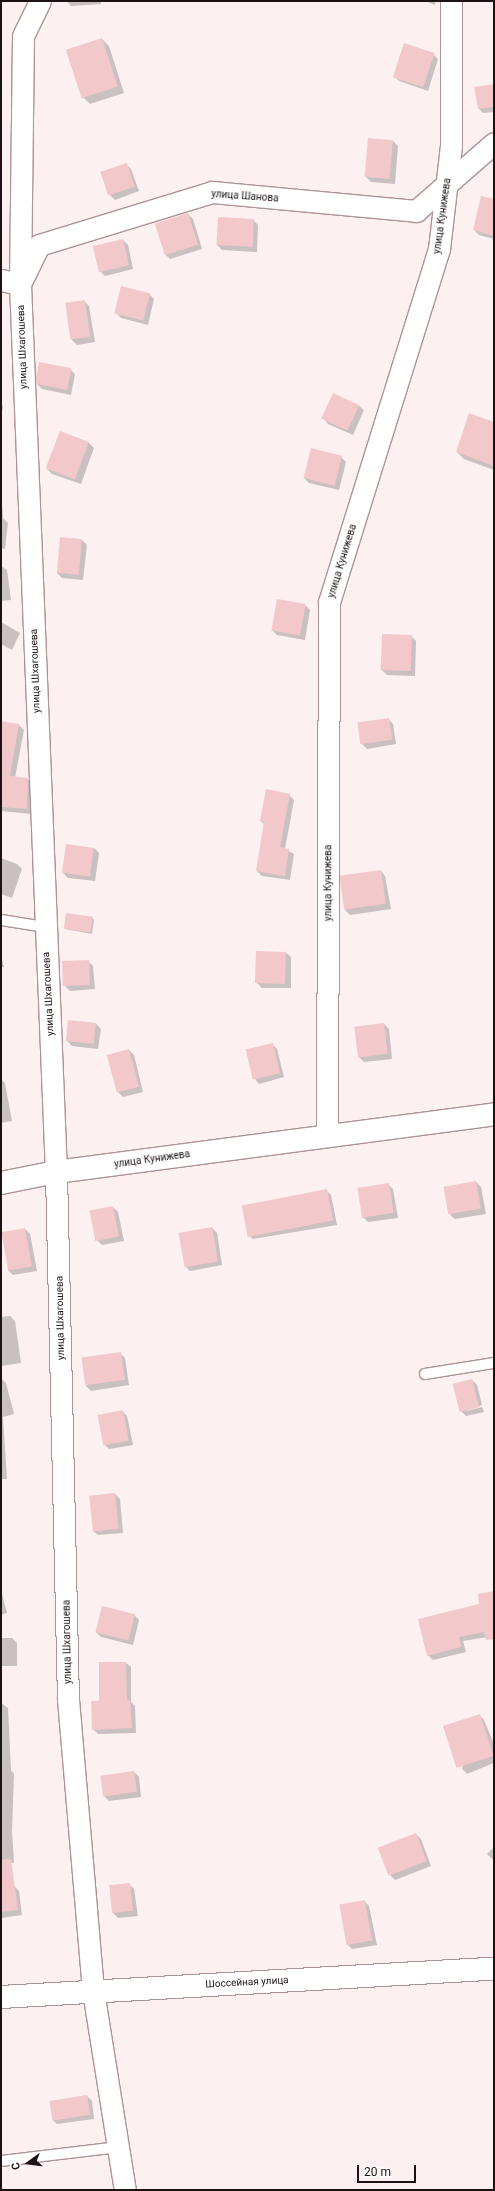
<!DOCTYPE html>
<html>
<head>
<meta charset="utf-8">
<style>
  body { margin:0 }
  #map { position:relative; width:495px; height:2191px; overflow:hidden; background:#fcf0f1; font-family:Roboto,sans-serif }
  div>[style] { position:absolute }
  .shadow>* { inset:0; background:#0003 }
  .building>* { inset:0; background:#f2c8ca; transform-origin:0 0 }
  .roads { filter:drop-shadow(1px 0 #ad9394) drop-shadow(-1px 0 #ad9394) drop-shadow(0 1px #ad9394) drop-shadow(0 -1px #ad9394) }
  .service>* { height:10px; margin:-5px; padding:0 5px; transform-origin:5px; border-radius:5px; background:#fff }
  .minor>* { height:21px; margin:-10.5px; padding:0 10.5px; transform-origin:10.5px; border-radius:10.5px; background:#fff }
  .tertiary>* { height:22px; margin:-11px; padding:0 11px; transform-origin:11px; border-radius:11px; background:#fff }
  .trunk>* { height:22px; margin:-11px; padding:0 11px; transform-origin:11px; border-radius:11px; background:#fff }
  span { translate:-50% -50%; white-space:nowrap; text-align:center; line-height:1.15; -webkit-text-stroke:3.5px #fff; paint-order:stroke }
  .street-label { font-size:10px; color:#1c1213 }
  .frame { position:absolute; inset:0; border:2px solid #1c1213; pointer-events:none }
  .north { position:absolute; left:8px; top:2143px; width:40px; height:40px; -webkit-text-stroke:3px #fff; paint-order:stroke; rotate:256deg; font-size:11px; font-weight:700; line-height:16px; text-align:center; color:#1c1213 }
  .north::after { content:''; display:block; margin:auto; width:14px; height:18px; background:#1c1213; clip-path:polygon(50% 0,100% 100%,50% 72%,0 100%) }
  .scale { position:absolute; left:357px; top:2165px; width:59px; height:18px; box-sizing:border-box; border:2px solid #1c1213; border-top:0; padding-left:5px; font-size:12px; line-height:14px; white-space:nowrap; color:#1c1213; -webkit-text-stroke:3px #fff; paint-order:stroke }
</style>
</head>
<body>
<div id="map">
  <div class="shadow">
    <div style="clip-path:polygon(67px 1px,101px 1px,101px 4px,71px 6px)"></div>
    <div style="clip-path:polygon(425px 1px,436px 1px,435px 5px)"></div>
    <div style="clip-path:polygon(102px 39px,109px 46px,124px 93px,90px 104px,83px 97px)"></div>
    <div style="clip-path:polygon(433px 54px,438px 59px,428px 91px,399px 81px,394px 76px)"></div>
    <div style="clip-path:polygon(494px 85px,494px 112px,483px 113px,478px 108px)"></div>
    <div style="clip-path:polygon(393px 141px,398px 146px,395px 184px,371px 182px,366px 177px)"></div>
    <div style="clip-path:polygon(126px 164px,131px 169px,139px 191px,115px 200px,110px 195px)"></div>
    <div style="clip-path:polygon(494px 200px,494px 239px,479px 235px,474px 230px)"></div>
    <div style="clip-path:polygon(188px 214px,193px 219px,202px 249px,170px 259px,165px 254px)"></div>
    <div style="clip-path:polygon(253px 220px,258px 225px,257px 252px,222px 250px,217px 245px)"></div>
    <div style="clip-path:polygon(123px 240px,128px 245px,133px 269px,105px 276px,100px 271px)"></div>
    <div style="clip-path:polygon(149px 294px,154px 299px,148px 325px,121px 318px,116px 313px)"></div>
    <div style="clip-path:polygon(84px 301px,89px 306px,95px 342px,77px 345px,72px 340px,66px 304px)"></div>
    <div style="clip-path:polygon(70px 369px,75px 374px,71px 395px,42px 389px,37px 384px)"></div>
    <div style="clip-path:polygon(1px 404px,3px 406px,1px 417px)"></div>
    <div style="clip-path:polygon(359px 406px,364px 410px,353px 435px,328px 424px,324px 419px)"></div>
    <div style="clip-path:polygon(494px 423px,494px 470px,464px 459px,457px 452px)"></div>
    <div style="clip-path:polygon(60px 432px,89px 443px,94px 448px,81px 484px,52px 474px,47px 469px)"></div>
    <div style="clip-path:polygon(341px 457px,346px 462px,339px 490px,309px 483px,304px 478px)"></div>
    <div style="clip-path:polygon(1px 488px,3px 518px,8px 523px,5px 549px,1px 548px)"></div>
    <div style="clip-path:polygon(82px 540px,87px 545px,83px 580px,62px 578px,57px 573px)"></div>
    <div style="clip-path:polygon(1px 566px,7px 570px,11px 600px,1px 601px)"></div>
    <div style="clip-path:polygon(305px 605px,310px 610px,305px 640px,277px 635px,272px 630px)"></div>
    <div style="clip-path:polygon(1px 622px,20px 633px,12px 650px,1px 644px)"></div>
    <div style="clip-path:polygon(411px 636px,416px 641px,415px 676px,387px 675px,382px 670px)"></div>
    <div style="clip-path:polygon(388px 719px,393px 724px,396px 744px,367px 749px,362px 744px)"></div>
    <div style="clip-path:polygon(1px 722px,19px 725px,24px 730px,15px 778px,28px 779px,33px 784px,32px 814px,1px 811px)"></div>
    <div style="clip-path:polygon(289px 795px,294px 800px,285px 849px,294px 854px,290px 880px,262px 876px,257px 871px,264px 824px,261px 821px)"></div>
    <div style="clip-path:polygon(94px 848px,99px 853px,95px 881px,68px 878px,63px 873px)"></div>
    <div style="clip-path:polygon(1px 858px,17px 864px,22px 869px,12px 898px,1px 894px)"></div>
    <div style="clip-path:polygon(381px 871px,385px 876px,391px 909px,350px 915px,345px 910px)"></div>
    <div style="clip-path:polygon(92px 918px,94px 920px,92px 934px,65px 929px)"></div>
    <div style="clip-path:polygon(286px 953px,291px 957px,291px 988px,262px 988px,257px 983px)"></div>
    <div style="clip-path:polygon(1px 956px,4px 967px,1px 967px)"></div>
    <div style="clip-path:polygon(88px 961px,93px 966px,95px 989px,70px 991px,65px 986px)"></div>
    <div style="clip-path:polygon(96px 1024px,101px 1029px,98px 1049px,72px 1046px,67px 1041px)"></div>
    <div style="clip-path:polygon(384px 1024px,389px 1029px,392px 1059px,364px 1062px,359px 1057px)"></div>
    <div style="clip-path:polygon(272px 1044px,277px 1049px,284px 1077px,259px 1084px,255px 1079px)"></div>
    <div style="clip-path:polygon(129px 1050px,134px 1055px,143px 1092px,123px 1097px,118px 1092px)"></div>
    <div style="clip-path:polygon(1px 1079px,5px 1083px,12px 1121px,1px 1123px)"></div>
    <div style="clip-path:polygon(476px 1182px,481px 1187px,486px 1214px,455px 1219px,450px 1215px)"></div>
    <div style="clip-path:polygon(388px 1184px,393px 1189px,398px 1218px,368px 1222px,363px 1217px)"></div>
    <div style="clip-path:polygon(326px 1190px,331px 1195px,337px 1225px,253px 1239px,248px 1234px)"></div>
    <div style="clip-path:polygon(113px 1207px,118px 1212px,124px 1241px,102px 1245px,97px 1240px)"></div>
    <div style="clip-path:polygon(212px 1228px,217px 1233px,222px 1265px,190px 1271px,185px 1266px)"></div>
    <div style="clip-path:polygon(25px 1229px,30px 1234px,37px 1271px,13px 1275px,8px 1270px)"></div>
    <div style="clip-path:polygon(10px 1316px,15px 1321px,21px 1363px,1px 1366px,1px 1317px)"></div>
    <div style="clip-path:polygon(120px 1353px,125px 1358px,129px 1385px,91px 1391px,86px 1386px)"></div>
    <div style="clip-path:polygon(1px 1378px,6px 1383px,14px 1414px,3px 1417px,7px 1479px,1px 1479px)"></div>
    <div style="clip-path:polygon(472px 1380px,477px 1385px,482px 1405px,463px 1412px,482px 1407px,484px 1412px,466px 1416px,461px 1411px)"></div>
    <div style="clip-path:polygon(122px 1411px,127px 1416px,133px 1445px,109px 1449px,104px 1444px)"></div>
    <div style="clip-path:polygon(115px 1494px,120px 1499px,123px 1533px,98px 1535px,93px 1531px)"></div>
    <div style="clip-path:polygon(1px 1590px,7px 1613px,1px 1615px)"></div>
    <div style="clip-path:polygon(494px 1592px,494px 1636px,463px 1641px,466px 1652px,433px 1660px,428px 1655px)"></div>
    <div style="clip-path:polygon(134px 1615px,139px 1620px,133px 1645px,101px 1637px,96px 1632px)"></div>
    <div style="clip-path:polygon(1px 1638px,12px 1638px,17px 1643px,17px 1666px,1px 1666px)"></div>
    <div style="clip-path:polygon(100px 1663px,126px 1663px,131px 1667px,131px 1702px,135px 1706px,136px 1733px,98px 1734px,93px 1729px,100px 1702px)"></div>
    <div style="clip-path:polygon(1px 1703px,8px 1708px,11px 1770px,14px 1774px,12px 1831px,14px 1863px,1px 1862px)"></div>
    <div style="clip-path:polygon(479px 1715px,484px 1720px,494px 1744px,494px 1763px,467px 1774px,462px 1769px)"></div>
    <div style="clip-path:polygon(134px 1772px,139px 1777px,141px 1797px,109px 1801px,104px 1796px)"></div>
    <div style="clip-path:polygon(416px 1834px,421px 1839px,431px 1866px,395px 1880px,390px 1875px)"></div>
    <div style="clip-path:polygon(494px 1847px,494px 1861px,487px 1854px)"></div>
    <div style="clip-path:polygon(129px 1884px,134px 1889px,138px 1916px,118px 1918px,113px 1913px)"></div>
    <div style="clip-path:polygon(14px 1886px,19px 1891px,22px 1915px,1px 1918px,1px 1888px)"></div>
    <div style="clip-path:polygon(364px 1901px,369px 1906px,377px 1945px,352px 1949px,347px 1944px)"></div>
    <div style="clip-path:polygon(87px 2096px,92px 2101px,94px 2119px,57px 2124px,52px 2119px)"></div>
  </div>
  <div class="building">
    <div style="left:102px;top:38px;width:51px;height:38px;rotate:72deg"></div>
    <div style="left:404px;top:43px;width:32px;height:36px;rotate:18deg"></div>
    <div style="clip-path:polygon(494px 84px,494px 107px,478px 109px,474px 87px)"></div>
    <div style="left:368px;top:138px;width:25px;height:39px;rotate:5deg"></div>
    <div style="left:127px;top:163px;width:25px;height:28px;rotate:72deg"></div>
    <div style="clip-path:polygon(481px 196px,494px 199px,494px 236px,473px 230px)"></div>
    <div style="left:188px;top:213px;width:33px;height:35px;rotate:72deg"></div>
    <div style="left:218px;top:217px;width:36px;height:28px;rotate:3deg"></div>
    <div style="left:123px;top:239px;width:27px;height:31px;rotate:77deg"></div>
    <div style="left:121px;top:286px;width:30px;height:28px;rotate:14deg"></div>
    <div style="left:85px;top:300px;width:37px;height:20px;rotate:82deg"></div>
    <div style="left:39px;top:362px;width:33px;height:22px;rotate:11deg"></div>
    <div style="left:333px;top:393px;width:29px;height:28px;rotate:25deg"></div>
    <div style="clip-path:polygon(469px 413px,494px 422px,494px 466px,456px 452px)"></div>
    <div style="left:60px;top:431px;width:31px;height:40px;rotate:21deg"></div>
    <div style="left:311px;top:448px;width:32px;height:31px;rotate:14deg"></div>
    <div style="left:60px;top:537px;width:22px;height:36px;rotate:5deg"></div>
    <div style="left:277px;top:599px;width:29px;height:32px;rotate:10deg"></div>
    <div style="left:382px;top:634px;width:30px;height:36px;rotate:2deg"></div>
    <div style="left:389px;top:718px;width:22px;height:32px;rotate:82deg"></div>
    <div style="clip-path:polygon(1px 721px,19px 724px,10px 776px,28px 778px,27px 809px,1px 807px)"></div>
    <div style="clip-path:polygon(266px 789px,290px 794px,280px 847px,289px 849px,285px 876px,256px 871px,264px 822px,260px 821px)"></div>
    <div style="left:66px;top:844px;width:28px;height:29px;rotate:8deg"></div>
    <div style="left:381px;top:870px;width:34px;height:42px;rotate:82deg"></div>
    <div style="left:66px;top:913px;width:27px;height:16px;rotate:8deg"></div>
    <div style="left:256px;top:951px;width:30px;height:32px;rotate:2deg"></div>
    <div style="left:89px;top:960px;width:25px;height:27px;rotate:88deg"></div>
    <div style="left:68px;top:1020px;width:28px;height:21px;rotate:6deg"></div>
    <div style="left:384px;top:1023px;width:31px;height:30px;rotate:83deg"></div>
    <div style="left:273px;top:1043px;width:31px;height:28px;rotate:77deg"></div>
    <div style="left:129px;top:1049px;width:39px;height:23px;rotate:75deg"></div>
    <div style="left:476px;top:1181px;width:28px;height:33px;rotate:80deg"></div>
    <div style="left:389px;top:1183px;width:30px;height:32px;rotate:81deg"></div>
    <div style="left:327px;top:1189px;width:32px;height:87px;rotate:79deg"></div>
    <div style="left:113px;top:1206px;width:31px;height:24px;rotate:79deg"></div>
    <div style="left:212px;top:1227px;width:35px;height:34px;rotate:80deg"></div>
    <div style="left:25px;top:1228px;width:39px;height:24px;rotate:80deg"></div>
    <div style="left:121px;top:1352px;width:28px;height:40px;rotate:82deg"></div>
    <div style="left:472px;top:1379px;width:29px;height:20px;rotate:76deg"></div>
    <div style="left:123px;top:1410px;width:31px;height:26px;rotate:79deg"></div>
    <div style="left:115px;top:1493px;width:36px;height:26px;rotate:84deg"></div>
    <div style="clip-path:polygon(494px 1591px,494px 1639px,486px 1640px,484px 1632px,459px 1637px,461px 1647px,427px 1656px,418px 1619px,479px 1604px,478px 1594px)"></div>
    <div style="left:102px;top:1606px;width:34px;height:27px;rotate:14deg"></div>
    <div style="clip-path:polygon(99px 1662px,126px 1662px,127px 1700px,130px 1700px,132px 1728px,92px 1730px,91px 1701px,99px 1701px)"></div>
    <div style="left:480px;top:1714px;width:44px;height:39px;rotate:72deg"></div>
    <div style="left:134px;top:1771px;width:21px;height:34px;rotate:82deg"></div>
    <div style="left:416px;top:1833px;width:30px;height:41px;rotate:69deg"></div>
    <div style="clip-path:polygon(11px 1859px,18px 1910px,1px 1912px,1px 1860px)"></div>
    <div style="left:130px;top:1883px;width:28px;height:21px;rotate:84deg"></div>
    <div style="left:365px;top:1900px;width:41px;height:26px;rotate:80deg"></div>
    <div style="left:87px;top:2095px;width:20px;height:38px;rotate:81deg"></div>
  </div>
  <div class="roads">
    <div class="service">
      <div style="left:1px;top:920px;width:45px;rotate:9deg"></div>
      <div style="left:425px;top:1374px;width:70px;rotate:-9.1deg"></div>
      <div style="left:1px;top:2161px;width:118px;rotate:-6.8deg"></div>
    </div>
    <div class="minor">
      <div style="left:40px;top:1px;width:39px;rotate:116deg"></div>
      <div style="left:23px;top:36px;width:248px;rotate:90.7deg"></div>
      <div style="left:20px;top:284px;width:889px;rotate:87.68deg"></div>
      <div style="left:56px;top:1172px;width:527px;rotate:88.7deg"></div>
      <div style="left:68px;top:1699px;width:293px;rotate:85.1deg"></div>
      <div style="left:93px;top:1991px;width:202px;rotate:80.9deg"></div>
      <div style="left:1px;top:280px;width:19px;rotate:12deg"></div>
      <div style="left:20px;top:284px;width:43px;rotate:-64deg"></div>
      <div style="left:39px;top:245px;width:181px;rotate:-17deg"></div>
      <div style="left:212px;top:192px;width:205px;rotate:5.3deg"></div>
      <div style="left:416px;top:211px;width:103px;rotate:-41.1deg"></div>
      <div style="left:327px;top:1135px;width:533px;rotate:-89.79deg"></div>
      <div style="left:329px;top:602px;width:370px;rotate:-72.7deg"></div>
      <div style="left:439px;top:249px;width:105px;rotate:-83.4deg"></div>
      <div style="left:451px;top:145px;width:144px;rotate:-90deg"></div>
    </div>
    <div class="tertiary">
      <div style="left:1px;top:1183px;width:56px;rotate:-11.3deg"></div>
      <div style="left:56px;top:1172px;width:442px;rotate:-7.5deg"></div>
    </div>
    <div class="trunk">
      <div style="left:1px;top:1997px;width:494px;rotate:-3.3deg"></div>
    </div>
  </div>
  <div class="street-label">
    <span style="left:245px;top:196px;rotate:4deg">улица Шанова</span>
    <span style="left:442px;top:216px;rotate:-82deg">улица Кунижева</span>
    <span style="left:22px;top:347px;rotate:-92deg">улица Шхагошева</span>
    <span style="left:342px;top:561px;rotate:-73deg">улица Кунижева</span>
    <span style="left:35px;top:671px;rotate:-92deg">улица Шхагошева</span>
    <span style="left:328px;top:883px;rotate:-90deg">улица Кунижева</span>
    <span style="left:48px;top:994px;rotate:-93deg">улица Шхагошева</span>
    <span style="left:152px;top:1159px;rotate:-8deg">улица Кунижева</span>
    <span style="left:60px;top:1318px;rotate:-91deg">улица Шхагошева</span>
    <span style="left:67px;top:1642px;rotate:-91deg">улица Шхагошева</span>
    <span style="left:247px;top:1982px;rotate:-3deg">Шоссейная улица</span>
  </div>
  <div class="frame"></div>
  <div class="north">С</div>
  <div class="scale">20 m</div>
</div>
</body>
</html>
